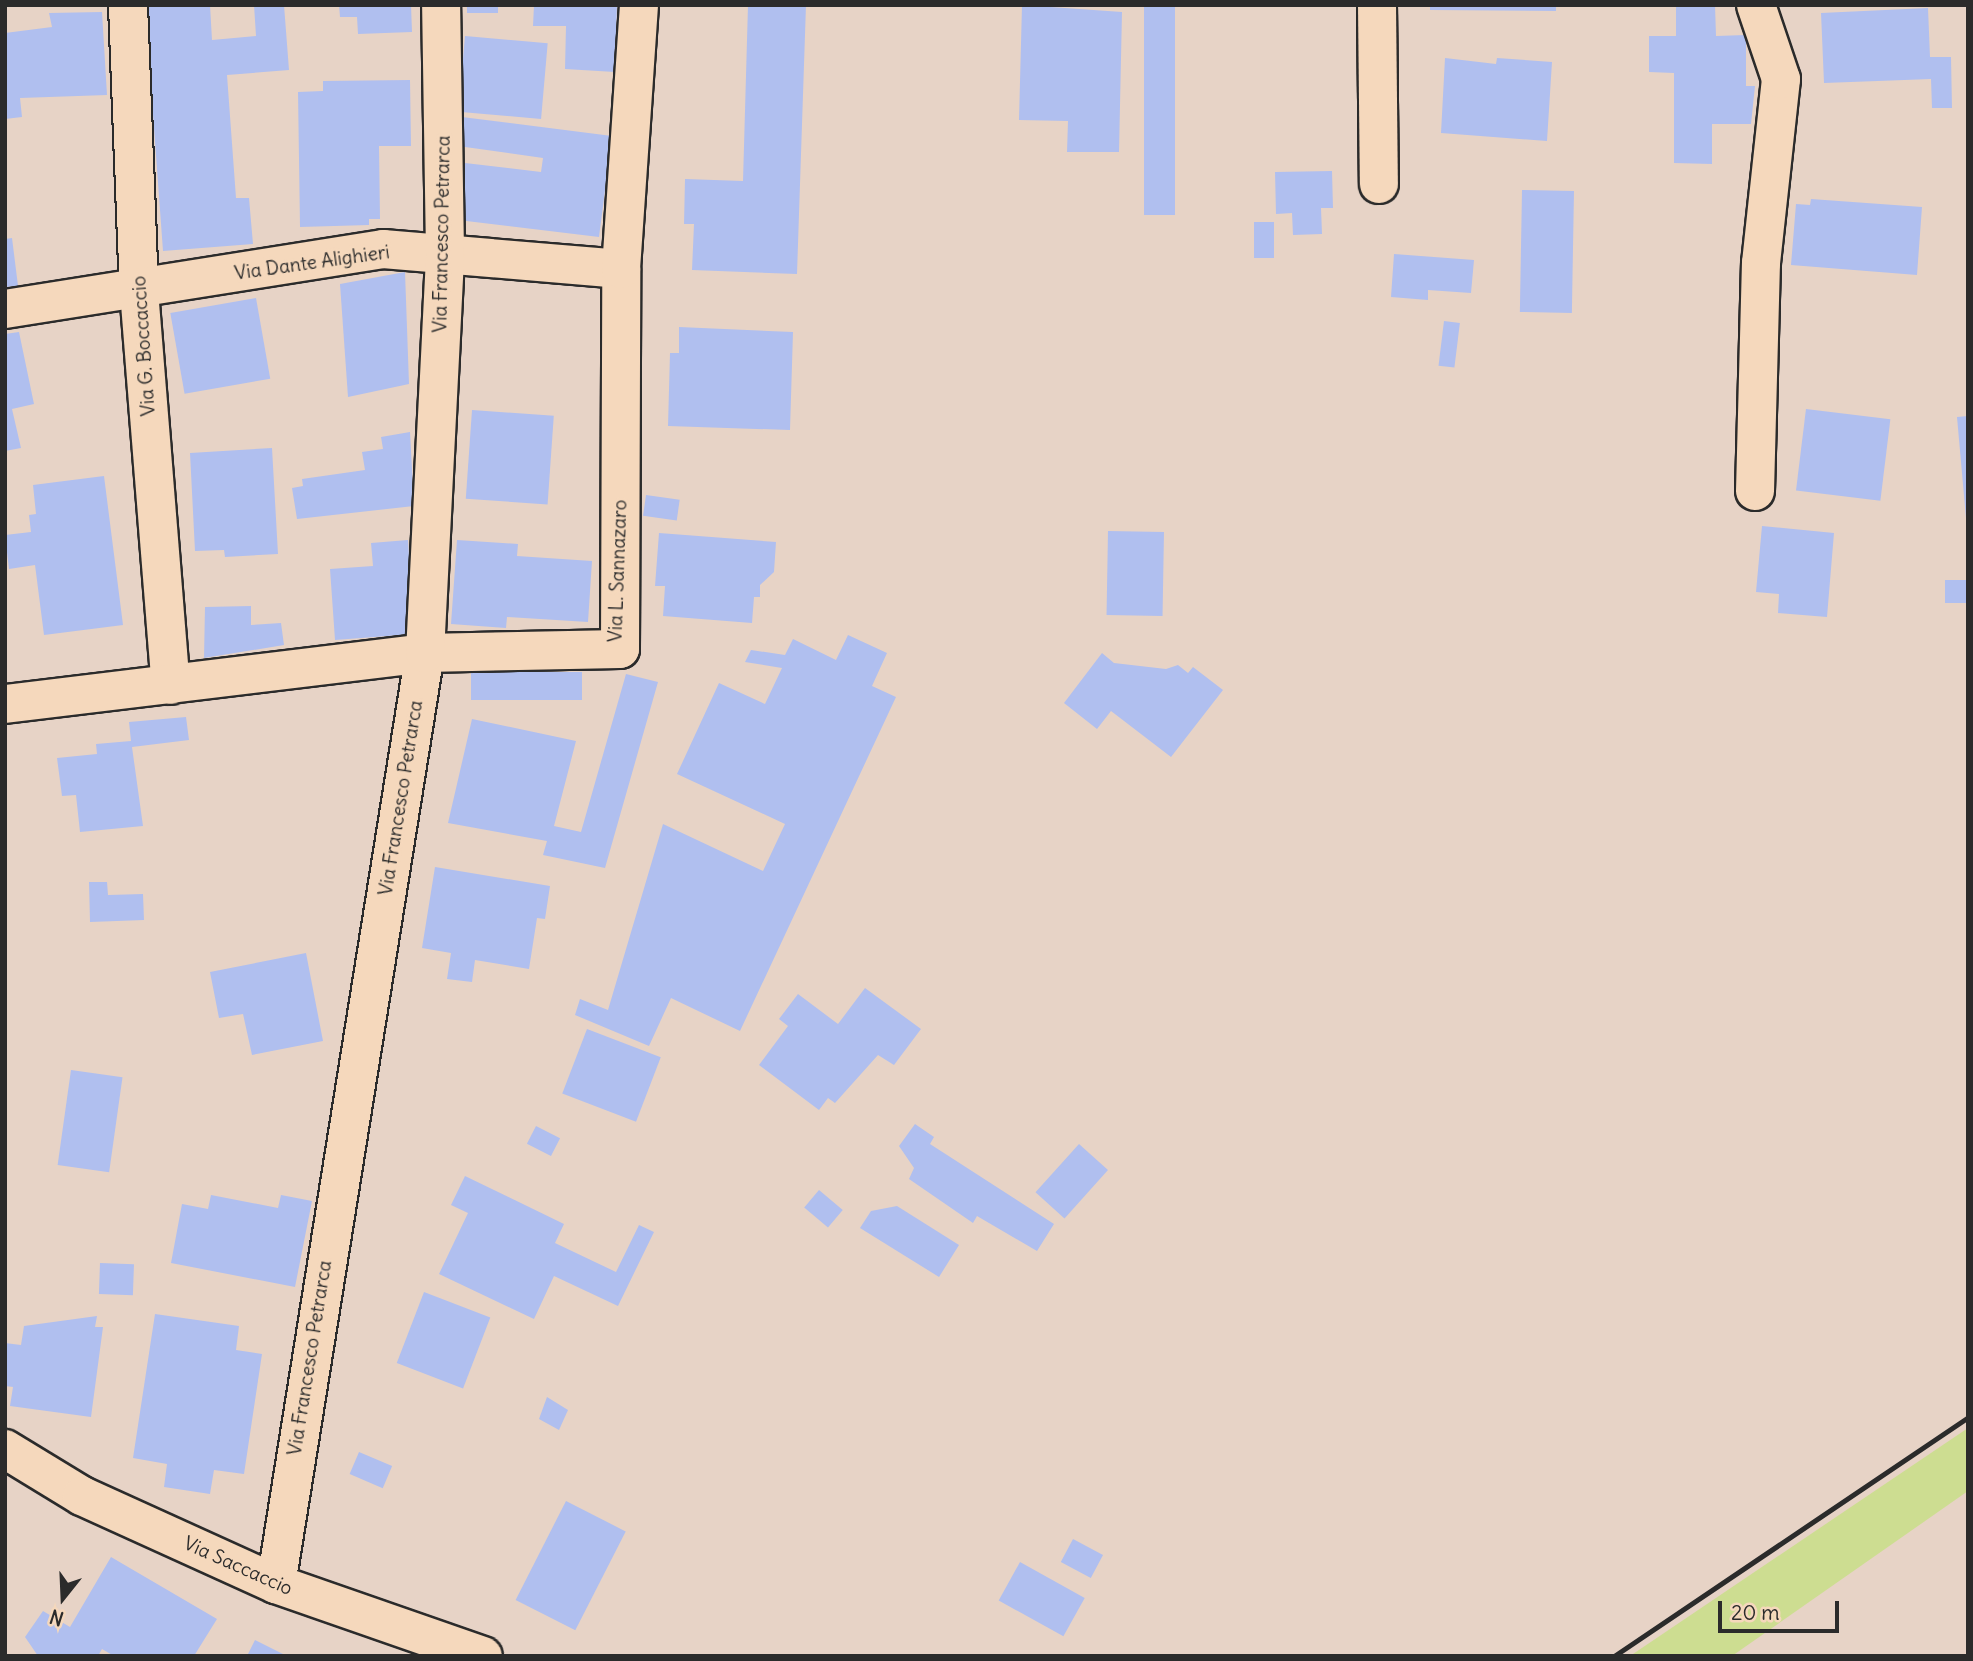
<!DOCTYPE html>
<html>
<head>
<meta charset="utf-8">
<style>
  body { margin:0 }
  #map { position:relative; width:1973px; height:1661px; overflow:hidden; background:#e7d3c6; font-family:Delius,sans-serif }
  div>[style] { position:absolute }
  .green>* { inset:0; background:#cddd91 }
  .building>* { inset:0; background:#b0bfef; transform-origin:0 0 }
  .roads { filter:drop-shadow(2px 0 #2b2b2b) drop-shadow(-2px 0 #2b2b2b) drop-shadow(0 2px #2b2b2b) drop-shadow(0 -2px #2b2b2b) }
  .minor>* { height:38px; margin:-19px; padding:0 19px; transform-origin:19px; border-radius:19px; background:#f5d8bc }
  .rail>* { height:5px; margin:-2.5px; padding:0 2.5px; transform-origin:2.5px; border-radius:2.5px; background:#2b2b2b }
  span { translate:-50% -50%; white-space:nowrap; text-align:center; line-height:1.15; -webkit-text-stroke:6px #f5d8bc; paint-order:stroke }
  .street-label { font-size:19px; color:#2b2b2b }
  .frame { position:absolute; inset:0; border:7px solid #2b2b2b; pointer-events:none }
  .north { position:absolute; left:28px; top:1563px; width:70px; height:70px; -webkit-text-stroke:5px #f5d8bc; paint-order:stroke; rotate:198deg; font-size:19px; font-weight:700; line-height:28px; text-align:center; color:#2b2b2b }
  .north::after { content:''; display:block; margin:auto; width:24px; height:32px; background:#2b2b2b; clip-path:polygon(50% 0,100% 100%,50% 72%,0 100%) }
  .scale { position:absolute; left:1718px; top:1601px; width:121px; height:32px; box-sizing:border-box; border:4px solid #2b2b2b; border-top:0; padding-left:9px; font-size:21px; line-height:24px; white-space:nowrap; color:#2b2b2b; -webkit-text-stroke:5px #f5d8bc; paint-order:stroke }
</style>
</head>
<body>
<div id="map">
  <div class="green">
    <div style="clip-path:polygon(1968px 1428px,1968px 1491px,1732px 1656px,1630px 1656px)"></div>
  </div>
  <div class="building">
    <div style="clip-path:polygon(145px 5px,210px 5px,212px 40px,256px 36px,254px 5px,284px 5px,289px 70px,227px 75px,236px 198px,249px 198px,253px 244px,163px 251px)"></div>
    <div style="clip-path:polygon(339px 5px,411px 5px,412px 32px,358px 34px,357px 17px,340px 17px)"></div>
    <div style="left:467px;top:5px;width:31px;height:8px"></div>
    <div style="clip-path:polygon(534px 5px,617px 5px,615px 72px,565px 69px,566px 26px,533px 26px)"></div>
    <div style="clip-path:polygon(748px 5px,806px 5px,797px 274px,692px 270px,694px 224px,684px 224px,685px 179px,743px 181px)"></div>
    <div style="clip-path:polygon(1022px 5px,1122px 12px,1119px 152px,1067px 152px,1068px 121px,1019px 120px)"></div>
    <div style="left:1144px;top:5px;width:31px;height:210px"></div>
    <div style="clip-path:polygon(1430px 5px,1556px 5px,1556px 11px,1430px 10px)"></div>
    <div style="clip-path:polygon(1676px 5px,1715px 5px,1716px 36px,1746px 35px,1746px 86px,1755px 86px,1751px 124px,1712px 124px,1712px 164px,1674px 163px,1674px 73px,1649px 72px,1649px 36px,1676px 36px)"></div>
    <div style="clip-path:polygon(1928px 8px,1930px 57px,1951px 57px,1952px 108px,1932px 108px,1931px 79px,1824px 83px,1821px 13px)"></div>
    <div style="clip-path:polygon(102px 12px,107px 95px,20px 98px,22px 117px,5px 119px,5px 33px,52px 27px,49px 13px)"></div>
    <div style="left:465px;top:36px;width:83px;height:76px;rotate:5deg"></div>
    <div style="clip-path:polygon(1445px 58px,1496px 64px,1497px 58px,1552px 62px,1547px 141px,1441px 133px)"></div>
    <div style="clip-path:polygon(410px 80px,411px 146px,379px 146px,380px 219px,369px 219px,369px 225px,300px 227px,298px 92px,323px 91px,323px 81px)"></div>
    <div style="clip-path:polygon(462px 117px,612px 136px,599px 237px,458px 220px,465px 163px,541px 172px,543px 158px,458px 146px)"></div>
    <div style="clip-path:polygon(1332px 171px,1333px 208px,1321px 208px,1322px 234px,1293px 235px,1292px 213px,1276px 214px,1275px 172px)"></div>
    <div style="left:1522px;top:190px;width:52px;height:122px;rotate:1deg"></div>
    <div style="clip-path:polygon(1811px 199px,1922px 207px,1917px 275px,1791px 265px,1796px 204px,1810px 205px)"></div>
    <div style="left:1254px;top:222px;width:20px;height:36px"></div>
    <div style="clip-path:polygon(12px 238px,18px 286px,5px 287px,5px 239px)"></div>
    <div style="clip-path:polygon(1394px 254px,1474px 260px,1471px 293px,1428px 290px,1428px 300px,1391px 297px)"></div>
    <div style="clip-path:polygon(405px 272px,409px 384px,348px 397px,340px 284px)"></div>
    <div style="left:256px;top:298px;width:82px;height:87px;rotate:80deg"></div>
    <div style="left:1444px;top:321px;width:16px;height:45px;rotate:7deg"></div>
    <div style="clip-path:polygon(679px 327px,793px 332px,790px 430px,668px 426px,670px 353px,679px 353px)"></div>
    <div style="clip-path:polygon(19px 332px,34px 404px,12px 409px,21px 448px,5px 451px,5px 334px)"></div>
    <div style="left:1806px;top:409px;width:85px;height:82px;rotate:7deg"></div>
    <div style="left:472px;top:410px;width:82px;height:89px;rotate:4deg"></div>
    <div style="clip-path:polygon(1968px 416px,1968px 518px,1966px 518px,1957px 417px)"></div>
    <div style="clip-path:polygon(410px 432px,414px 506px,297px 519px,292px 488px,303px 486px,302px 479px,365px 470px,362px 452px,383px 449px,381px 437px)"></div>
    <div style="clip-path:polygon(272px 448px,278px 554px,225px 557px,224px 550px,195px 551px,190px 453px)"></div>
    <div style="clip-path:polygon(104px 476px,123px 625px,44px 635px,35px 565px,9px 569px,5px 535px,31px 532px,29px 515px,36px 514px,33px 485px)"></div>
    <div style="left:646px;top:495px;width:34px;height:21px;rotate:8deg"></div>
    <div style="clip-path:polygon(1762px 526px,1834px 533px,1827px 617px,1778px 613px,1779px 594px,1756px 592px)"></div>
    <div style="left:1108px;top:531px;width:56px;height:84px;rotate:1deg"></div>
    <div style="clip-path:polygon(659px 533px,776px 542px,774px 572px,760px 585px,760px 597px,754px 597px,752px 623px,663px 616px,665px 586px,655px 586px)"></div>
    <div style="clip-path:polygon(408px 540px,414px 634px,335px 640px,330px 569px,373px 566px,371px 543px)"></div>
    <div style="clip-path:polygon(457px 540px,518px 544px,517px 556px,592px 561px,588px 622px,507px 617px,506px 628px,451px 624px)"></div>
    <div style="left:1945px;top:580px;width:23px;height:23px"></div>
    <div style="clip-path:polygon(251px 606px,251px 625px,281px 623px,284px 645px,204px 658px,205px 607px)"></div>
    <div style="clip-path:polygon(848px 635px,887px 653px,872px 686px,896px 697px,740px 1031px,671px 998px,649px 1046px,575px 1015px,580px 999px,608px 1010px,663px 824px,763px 871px,785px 824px,677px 774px,719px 683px,765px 704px,782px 668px,745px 662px,751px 650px,785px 655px,793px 639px,836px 660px)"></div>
    <div style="clip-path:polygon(1102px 653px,1114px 663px,1166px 669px,1178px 665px,1188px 673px,1193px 667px,1223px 690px,1171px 757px,1111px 711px,1097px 729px,1064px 703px)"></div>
    <div style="left:582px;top:672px;width:28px;height:111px;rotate:90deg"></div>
    <div style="clip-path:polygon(626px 674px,658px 682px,605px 868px,543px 855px,547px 841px,448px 823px,472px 719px,576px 741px,554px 826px,581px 832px)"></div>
    <div style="clip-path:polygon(186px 717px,189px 740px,132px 747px,143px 826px,80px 832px,76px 795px,62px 796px,57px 758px,97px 754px,96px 744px,131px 741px,129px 722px)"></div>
    <div style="clip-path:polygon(435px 867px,550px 886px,545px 919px,537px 918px,529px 969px,475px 960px,472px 982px,447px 979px,451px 953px,422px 948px)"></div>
    <div style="clip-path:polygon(89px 882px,107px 882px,108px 895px,143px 894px,144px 920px,90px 922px)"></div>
    <div style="clip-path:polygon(306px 953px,323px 1041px,252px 1055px,243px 1014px,219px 1018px,210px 972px)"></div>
    <div style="clip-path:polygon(865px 988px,921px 1029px,894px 1065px,878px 1055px,835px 1103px,828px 1098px,819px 1110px,759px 1065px,788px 1026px,779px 1019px,798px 994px,838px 1024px)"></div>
    <div style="left:587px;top:1029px;width:79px;height:69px;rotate:21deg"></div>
    <div style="left:71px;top:1070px;width:52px;height:96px;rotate:8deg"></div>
    <div style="clip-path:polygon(915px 1124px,934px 1137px,930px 1144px,1054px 1224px,1037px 1251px,977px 1216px,973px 1223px,909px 1179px,914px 1168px,899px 1146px)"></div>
    <div style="left:536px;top:1126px;width:27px;height:20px;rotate:27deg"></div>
    <div style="left:1079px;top:1144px;width:39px;height:65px;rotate:42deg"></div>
    <div style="clip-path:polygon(465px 1176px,564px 1224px,555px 1243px,616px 1272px,639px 1225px,654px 1232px,618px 1306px,554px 1276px,534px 1319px,439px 1274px,468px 1213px,451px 1205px)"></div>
    <div style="left:819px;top:1190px;width:31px;height:23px;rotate:40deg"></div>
    <div style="clip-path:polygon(211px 1195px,278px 1208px,281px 1195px,312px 1201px,295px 1287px,171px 1263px,182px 1204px,208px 1209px)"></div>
    <div style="clip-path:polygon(897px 1206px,959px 1245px,939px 1277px,860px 1228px,871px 1211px)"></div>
    <div style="left:100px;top:1263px;width:34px;height:31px;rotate:2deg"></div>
    <div style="left:424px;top:1292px;width:71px;height:76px;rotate:21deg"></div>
    <div style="clip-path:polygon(155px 1314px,239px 1326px,236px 1350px,262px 1354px,244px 1474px,214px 1470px,210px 1494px,164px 1487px,167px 1464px,133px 1458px)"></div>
    <div style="clip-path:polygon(97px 1316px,95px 1327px,103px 1327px,91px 1417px,10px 1406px,13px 1387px,5px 1386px,5px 1343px,21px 1345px,24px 1326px)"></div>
    <div style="clip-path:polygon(547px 1397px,568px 1410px,559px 1430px,539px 1419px)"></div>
    <div style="left:359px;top:1452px;width:36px;height:24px;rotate:23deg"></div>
    <div style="left:566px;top:1501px;width:67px;height:111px;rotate:27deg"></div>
    <div style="left:1073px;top:1539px;width:34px;height:26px;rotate:28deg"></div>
    <div style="clip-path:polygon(111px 1557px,217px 1619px,194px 1656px,114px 1656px,102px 1649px,98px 1656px,38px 1656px,25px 1637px,43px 1611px,70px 1627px)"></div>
    <div style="left:1020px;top:1562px;width:74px;height:44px;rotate:29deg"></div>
    <div style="clip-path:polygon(255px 1640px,287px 1656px,247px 1656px)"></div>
  </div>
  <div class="roads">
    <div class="minor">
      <div style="left:128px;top:5px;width:286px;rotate:87.8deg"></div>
      <div style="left:139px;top:291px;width:395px;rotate:85.4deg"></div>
      <div style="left:1377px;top:5px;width:179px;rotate:89.4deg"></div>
      <div style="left:5px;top:309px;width:383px;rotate:-9deg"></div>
      <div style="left:383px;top:249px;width:239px;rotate:4.8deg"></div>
      <div style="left:1755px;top:491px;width:228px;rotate:-88.5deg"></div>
      <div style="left:1761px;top:263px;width:185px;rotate:-83.8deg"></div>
      <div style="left:1781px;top:79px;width:78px;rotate:-108.7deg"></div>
      <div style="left:5px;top:704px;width:423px;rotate:-6.9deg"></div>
      <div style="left:425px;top:653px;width:195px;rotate:-1.2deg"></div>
      <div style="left:620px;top:649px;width:380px;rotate:-89.8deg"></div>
      <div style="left:621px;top:269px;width:265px;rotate:-86.1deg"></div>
      <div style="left:5px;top:1449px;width:90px;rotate:31.4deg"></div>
      <div style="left:82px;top:1496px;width:213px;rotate:24.4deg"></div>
      <div style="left:276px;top:1584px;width:219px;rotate:19.2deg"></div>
      <div style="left:276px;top:1584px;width:943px;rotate:-80.91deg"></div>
      <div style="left:425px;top:653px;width:400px;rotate:-87.1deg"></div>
      <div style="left:445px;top:253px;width:248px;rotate:-90.9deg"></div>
    </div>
  </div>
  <div class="rail">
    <div style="left:1614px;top:1656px;width:427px;rotate:-34deg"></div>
  </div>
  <div class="street-label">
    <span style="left:442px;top:234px;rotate:-89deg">Via Francesco Petrarca</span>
    <span style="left:312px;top:263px;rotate:-8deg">Via Dante Alighieri</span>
    <span style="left:144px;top:346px;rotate:-94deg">Via G. Boccaccio</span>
    <span style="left:618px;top:571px;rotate:-88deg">Via L. Sannazaro</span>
    <span style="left:401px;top:798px;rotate:-81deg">Via Francesco Petrarca</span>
    <span style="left:310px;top:1358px;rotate:-81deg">Via Francesco Petrarca</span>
    <span style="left:238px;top:1566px;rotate:24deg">Via Saccaccio</span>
  </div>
  <div class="frame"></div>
  <div class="north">N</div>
  <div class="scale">20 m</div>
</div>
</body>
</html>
